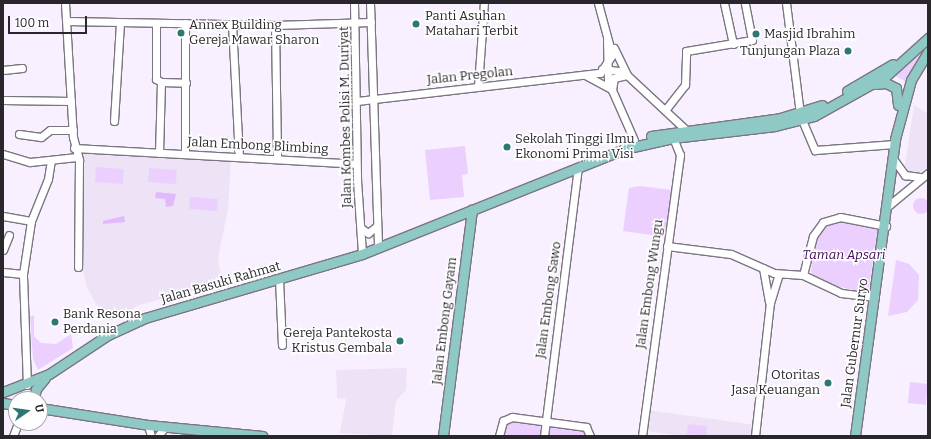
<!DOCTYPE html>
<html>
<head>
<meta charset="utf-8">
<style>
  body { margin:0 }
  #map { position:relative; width:931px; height:439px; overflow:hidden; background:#f8f0fe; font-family:Bitter,serif }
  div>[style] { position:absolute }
  .built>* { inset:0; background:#eee2f7 }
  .green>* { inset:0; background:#ebcffe; transform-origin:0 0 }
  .round { border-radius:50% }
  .water>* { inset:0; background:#e1b9fd }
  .roads { filter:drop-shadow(1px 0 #7c7581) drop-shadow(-1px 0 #7c7581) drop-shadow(0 1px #7c7581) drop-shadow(0 -1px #7c7581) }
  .minor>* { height:7px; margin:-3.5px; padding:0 3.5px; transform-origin:3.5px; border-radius:3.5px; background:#fff }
  .major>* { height:9px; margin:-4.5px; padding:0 4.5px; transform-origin:4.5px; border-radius:4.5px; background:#8ec9c5 }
  .dots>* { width:11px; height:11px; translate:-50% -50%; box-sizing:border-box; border:2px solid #fff; border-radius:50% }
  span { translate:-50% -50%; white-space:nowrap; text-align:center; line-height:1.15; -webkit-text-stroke:3px #fff; paint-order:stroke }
  .poi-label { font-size:13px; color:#2a272c }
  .left { translate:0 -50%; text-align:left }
  .right { translate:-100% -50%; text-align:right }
  .street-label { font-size:13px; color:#2a272c }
  .park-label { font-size:13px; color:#3e0758; font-style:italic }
  .frame { position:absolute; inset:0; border:4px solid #2a272c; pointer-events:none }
  .north { position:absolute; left:8px; top:391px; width:40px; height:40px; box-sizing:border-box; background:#fff; border:1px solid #aaa9ab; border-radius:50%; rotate:77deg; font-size:11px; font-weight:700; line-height:16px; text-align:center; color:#2a272c }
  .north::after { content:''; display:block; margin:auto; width:14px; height:18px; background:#2e7773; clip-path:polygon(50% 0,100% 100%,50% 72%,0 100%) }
  .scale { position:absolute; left:8px; top:16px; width:79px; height:18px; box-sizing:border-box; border:2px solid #2a272c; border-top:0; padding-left:5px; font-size:12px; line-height:14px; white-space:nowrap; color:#2a272c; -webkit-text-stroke:3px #fff; paint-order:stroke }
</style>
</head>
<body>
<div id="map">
  <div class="built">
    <div style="clip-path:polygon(914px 105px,928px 114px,928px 167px,919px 173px,909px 172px,905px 165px)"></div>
    <div style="clip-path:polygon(76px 149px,231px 158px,228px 209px,218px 258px,222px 283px,139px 305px,111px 320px,104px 319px,86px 285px,78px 245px)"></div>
    <div style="clip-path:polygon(407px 368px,406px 390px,396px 401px,392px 436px,340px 433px,346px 399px,337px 398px,336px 370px)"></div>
    <div style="clip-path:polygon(647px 410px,756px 425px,754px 436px,683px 436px,645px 431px)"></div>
  </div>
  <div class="green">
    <div style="clip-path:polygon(925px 51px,908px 83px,892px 74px)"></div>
    <div style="clip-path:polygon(465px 146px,468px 174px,462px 175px,464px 197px,430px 200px,425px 150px)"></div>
    <div style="left:96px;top:167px;width:28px;height:15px;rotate:4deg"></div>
    <div style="left:149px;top:168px;width:28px;height:14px;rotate:4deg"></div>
    <div style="clip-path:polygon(639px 186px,673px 190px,666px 237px,623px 231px,629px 188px)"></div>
    <div style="left:190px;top:197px;width:28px;height:12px;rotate:4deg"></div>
    <div class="round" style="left:913px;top:198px;width:16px;height:16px"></div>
    <div style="clip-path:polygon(842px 220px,878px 227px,869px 287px,864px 292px,831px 285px,817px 279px,811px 272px,815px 242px,822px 227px)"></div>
    <div style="clip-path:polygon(896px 260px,909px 264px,919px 275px,918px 300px,907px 312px,888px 316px)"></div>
    <div style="clip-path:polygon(34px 315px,34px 336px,41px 343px,56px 344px,71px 334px,73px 348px,38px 370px,33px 359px,30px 317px)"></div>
    <div style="left:910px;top:382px;width:18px;height:21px;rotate:6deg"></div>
    <div style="clip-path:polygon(509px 419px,585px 428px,589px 436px,504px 436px)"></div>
    <div style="left:688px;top:424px;width:19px;height:10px;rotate:6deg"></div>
  </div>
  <div class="water">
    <div style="clip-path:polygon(156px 192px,176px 194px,173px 206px,166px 207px,165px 199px,155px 198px)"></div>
    <div style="clip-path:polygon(124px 216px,125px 222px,103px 224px,103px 221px)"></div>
  </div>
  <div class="roads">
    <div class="minor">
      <div style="left:65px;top:3px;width:134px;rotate:86.6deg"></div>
      <div style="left:73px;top:137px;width:24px;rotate:75deg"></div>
      <div style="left:79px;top:160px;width:107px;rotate:90.5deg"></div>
      <div style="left:354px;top:3px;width:177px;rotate:89deg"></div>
      <div style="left:357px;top:180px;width:74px;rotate:86.1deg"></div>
      <div style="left:370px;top:3px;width:244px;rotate:88.1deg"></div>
      <div style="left:724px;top:3px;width:42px;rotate:77.6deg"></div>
      <div style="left:786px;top:3px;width:112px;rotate:82.8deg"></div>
      <div style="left:67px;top:21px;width:208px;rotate:1.1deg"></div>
      <div style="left:275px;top:25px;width:96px;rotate:-1.8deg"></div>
      <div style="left:156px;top:23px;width:56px;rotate:90deg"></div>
      <div style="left:156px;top:79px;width:6px;rotate:31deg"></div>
      <div style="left:161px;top:82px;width:71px;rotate:91.6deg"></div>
      <div style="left:185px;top:23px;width:131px;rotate:90deg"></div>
      <div style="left:232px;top:24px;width:133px;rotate:87deg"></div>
      <div style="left:275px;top:25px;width:134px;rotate:89.1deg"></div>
      <div style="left:607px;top:40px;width:41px;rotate:88.6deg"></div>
      <div style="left:608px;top:81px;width:64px;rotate:66.2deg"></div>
      <div style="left:614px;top:48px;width:30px;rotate:64deg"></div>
      <div style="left:627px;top:75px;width:79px;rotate:43deg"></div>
      <div style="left:602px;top:69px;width:23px;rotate:7deg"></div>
      <div style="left:3px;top:70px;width:19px;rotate:-6deg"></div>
      <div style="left:585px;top:75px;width:30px;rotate:28deg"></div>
      <div style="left:161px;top:82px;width:25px;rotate:2deg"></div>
      <div style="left:478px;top:86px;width:83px;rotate:-85.9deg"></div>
      <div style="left:612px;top:90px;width:12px;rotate:-81deg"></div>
      <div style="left:614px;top:78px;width:13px;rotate:-13deg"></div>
      <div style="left:3px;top:100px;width:68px;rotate:0.8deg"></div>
      <div style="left:357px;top:101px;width:245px;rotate:-6.6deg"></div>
      <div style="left:600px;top:73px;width:22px;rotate:-56deg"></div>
      <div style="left:612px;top:55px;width:54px;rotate:-105.1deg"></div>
      <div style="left:666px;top:109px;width:31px;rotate:-52deg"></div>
      <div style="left:685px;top:85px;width:34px;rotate:-88deg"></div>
      <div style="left:686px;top:51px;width:67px;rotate:-9.5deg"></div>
      <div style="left:752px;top:40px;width:38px;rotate:-101deg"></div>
      <div style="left:802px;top:120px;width:33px;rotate:67deg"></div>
      <div style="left:815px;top:150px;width:80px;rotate:-4.3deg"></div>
      <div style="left:114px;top:121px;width:99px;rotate:-86.5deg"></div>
      <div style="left:19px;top:134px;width:22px;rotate:8deg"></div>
      <div style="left:41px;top:137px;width:11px;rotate:-38deg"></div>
      <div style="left:50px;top:130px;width:23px"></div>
      <div style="left:74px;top:148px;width:282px;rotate:3.2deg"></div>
      <div style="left:3px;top:154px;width:28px;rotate:17deg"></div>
      <div style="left:30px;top:162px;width:47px;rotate:-6.1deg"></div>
      <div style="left:894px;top:160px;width:19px;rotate:54deg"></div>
      <div style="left:905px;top:175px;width:15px;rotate:8deg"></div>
      <div style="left:888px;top:206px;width:52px;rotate:-39.5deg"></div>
      <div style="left:3px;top:216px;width:28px;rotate:10deg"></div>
      <div style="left:361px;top:228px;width:9px;rotate:36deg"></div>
      <div style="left:368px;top:233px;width:11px;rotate:-38deg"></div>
      <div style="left:667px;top:246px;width:64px;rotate:7.1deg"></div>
      <div style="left:731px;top:254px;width:47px;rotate:23.8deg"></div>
      <div style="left:774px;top:273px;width:29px;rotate:4deg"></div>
      <div style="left:803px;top:275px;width:42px;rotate:25.3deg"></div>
      <div style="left:841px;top:293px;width:34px;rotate:7deg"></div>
      <div style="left:3px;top:250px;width:16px;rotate:-68deg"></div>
      <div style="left:763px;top:268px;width:34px;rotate:80deg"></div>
      <div style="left:3px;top:272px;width:20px;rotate:6deg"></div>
      <div style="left:803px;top:275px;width:40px;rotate:-75.6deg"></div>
      <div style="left:813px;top:236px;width:17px;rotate:-54deg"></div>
      <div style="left:823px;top:222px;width:18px;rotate:-16deg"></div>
      <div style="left:840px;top:217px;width:47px;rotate:11.1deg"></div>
      <div style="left:279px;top:279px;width:66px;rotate:87.4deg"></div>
      <div style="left:27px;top:385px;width:111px;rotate:-92.1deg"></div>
      <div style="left:23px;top:274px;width:54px;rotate:-81.4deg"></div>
      <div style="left:31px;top:221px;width:45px;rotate:-68deg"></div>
      <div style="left:48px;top:179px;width:18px;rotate:-81deg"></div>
      <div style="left:148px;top:425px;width:11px;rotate:75deg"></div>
      <div style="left:13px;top:436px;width:14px;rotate:-69deg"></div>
      <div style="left:158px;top:436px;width:11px;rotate:-52deg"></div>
      <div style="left:499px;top:436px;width:16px;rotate:-75deg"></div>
      <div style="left:503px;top:421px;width:10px;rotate:-24deg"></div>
      <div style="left:512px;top:417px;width:75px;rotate:7.7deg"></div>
      <div style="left:586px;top:427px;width:10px;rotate:66deg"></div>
      <div style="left:544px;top:436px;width:270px;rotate:-82.8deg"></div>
      <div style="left:642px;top:436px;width:284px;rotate:-82.3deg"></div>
      <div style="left:680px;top:155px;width:18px;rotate:-112deg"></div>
      <div style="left:755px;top:436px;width:134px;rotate:-83.6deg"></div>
      <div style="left:770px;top:303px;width:30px;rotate:-73deg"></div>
    </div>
    <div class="major">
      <div style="left:875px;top:84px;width:11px;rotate:-5deg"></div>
      <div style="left:886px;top:83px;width:11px;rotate:27deg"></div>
      <div style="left:896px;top:88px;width:17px;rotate:83deg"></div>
      <div style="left:847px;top:91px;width:53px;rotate:-30.4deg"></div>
      <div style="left:651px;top:136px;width:130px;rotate:-7.9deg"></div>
      <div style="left:780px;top:118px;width:44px;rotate:-17.2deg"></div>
      <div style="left:3px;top:392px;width:49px;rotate:-21.4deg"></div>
      <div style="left:49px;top:374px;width:71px;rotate:-33.5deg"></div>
      <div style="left:108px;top:335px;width:41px;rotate:-24.7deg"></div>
      <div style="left:145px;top:318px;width:226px;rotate:-16.4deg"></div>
      <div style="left:362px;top:254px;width:282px;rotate:-21.8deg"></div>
      <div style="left:624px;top:149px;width:50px;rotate:-12.7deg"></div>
      <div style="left:673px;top:138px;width:103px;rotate:-6.7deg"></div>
      <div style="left:775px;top:126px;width:40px;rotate:-14.4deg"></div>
      <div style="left:814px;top:116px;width:82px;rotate:-29.1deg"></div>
      <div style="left:886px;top:76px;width:57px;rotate:-42.1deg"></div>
      <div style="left:34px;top:399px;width:10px;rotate:-79deg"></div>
      <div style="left:36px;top:389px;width:14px;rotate:-51deg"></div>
      <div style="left:3px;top:403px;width:13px;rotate:9deg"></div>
      <div style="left:40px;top:408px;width:109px;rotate:8.9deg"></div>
      <div style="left:148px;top:425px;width:115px;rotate:5.5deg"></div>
      <div style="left:443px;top:436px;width:228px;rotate:-82.7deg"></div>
      <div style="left:855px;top:436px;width:300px;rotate:-82.3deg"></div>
      <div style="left:895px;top:139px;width:61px;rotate:-74.8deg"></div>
      <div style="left:911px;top:80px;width:33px;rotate:-59deg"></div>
    </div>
  </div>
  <div class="dots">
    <div style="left:416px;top:24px;background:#2e7773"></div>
    <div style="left:181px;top:33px;background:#2e7773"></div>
    <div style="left:756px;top:34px;background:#2e7773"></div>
    <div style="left:848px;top:51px;background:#2e7773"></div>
    <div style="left:507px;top:147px;background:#2e7773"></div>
    <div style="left:55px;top:322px;background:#2e7773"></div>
    <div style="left:400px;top:341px;background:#2e7773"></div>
    <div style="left:828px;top:383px;background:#2e7773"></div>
  </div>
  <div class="poi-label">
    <span class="left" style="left:425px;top:24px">Panti Asuhan<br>Matahari Terbit</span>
    <span class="left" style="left:189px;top:33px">Annex Building<br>Gereja Mawar Sharon</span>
    <span class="left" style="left:764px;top:34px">Masjid Ibrahim</span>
    <span class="right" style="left:840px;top:51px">Tunjungan Plaza</span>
    <span class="left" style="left:515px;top:147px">Sekolah Tinggi Ilmu<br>Ekonomi Prima Visi</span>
    <span class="left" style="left:63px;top:322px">Bank Resona<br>Perdania</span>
    <span class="right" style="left:392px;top:341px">Gereja Pantekosta<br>Kristus Gembala</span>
    <span class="right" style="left:820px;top:383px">Otoritas<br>Jasa Keuangan</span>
  </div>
  <div class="street-label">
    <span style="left:470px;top:76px;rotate:-6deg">Jalan Pregolan</span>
    <span style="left:346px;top:117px;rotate:-91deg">Jalan Kombes Polisi M. Duriyat</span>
    <span style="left:258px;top:146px;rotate:3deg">Jalan Embong Blimbing</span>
    <span style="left:221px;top:283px;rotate:-16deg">Jalan Basuki Rahmat</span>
    <span style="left:650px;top:284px;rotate:-82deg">Jalan Embong Wungu</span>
    <span style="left:549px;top:300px;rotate:-82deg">Jalan Embong Sawo</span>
    <span style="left:445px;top:321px;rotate:-83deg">Jalan Embong Gayam</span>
    <span style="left:855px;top:343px;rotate:-82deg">Jalan Gubernur Suryo</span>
  </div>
  <div class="park-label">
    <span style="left:844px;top:255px">Taman Apsari</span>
  </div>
  <div class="frame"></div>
  <div class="north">U</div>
  <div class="scale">100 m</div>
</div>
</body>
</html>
